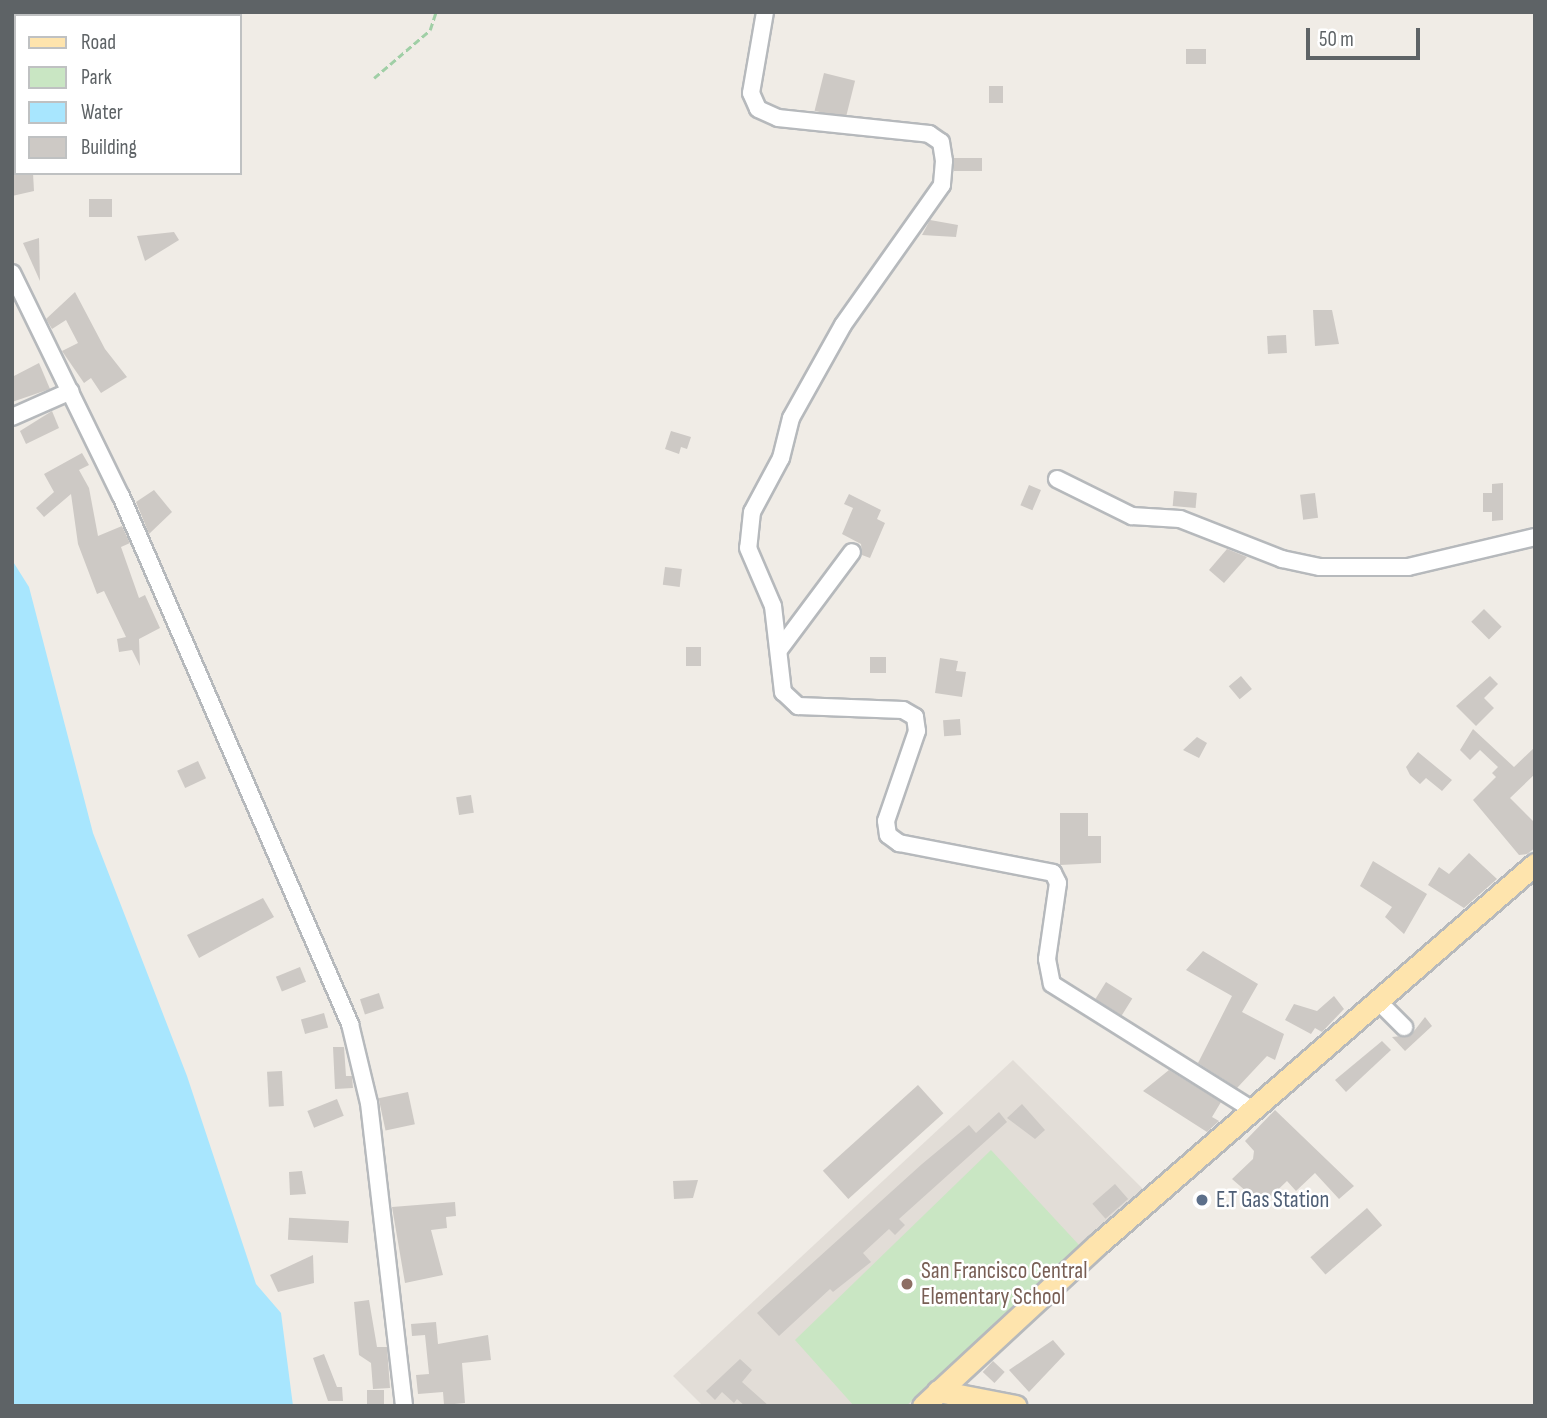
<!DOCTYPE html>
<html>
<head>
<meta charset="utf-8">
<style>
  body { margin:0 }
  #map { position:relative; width:1547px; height:1418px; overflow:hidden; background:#f0ece6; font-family:"Sofia Sans Condensed",sans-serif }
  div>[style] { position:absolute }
  .education>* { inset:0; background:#e2ddd7 }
  .green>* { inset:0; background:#c9e6c3 }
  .water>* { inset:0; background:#a8e6fe }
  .building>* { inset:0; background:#cdc9c5; transform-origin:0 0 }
  .path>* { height:2.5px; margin-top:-1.25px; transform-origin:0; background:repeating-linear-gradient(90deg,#a0cfa6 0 7px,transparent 0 10.5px) }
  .roads { filter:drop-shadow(2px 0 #b6b9bc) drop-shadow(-2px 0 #b6b9bc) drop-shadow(0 2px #b6b9bc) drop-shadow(0 -2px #b6b9bc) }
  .minor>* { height:16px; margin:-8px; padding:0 8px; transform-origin:8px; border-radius:8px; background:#fff }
  .major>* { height:21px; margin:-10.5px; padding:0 10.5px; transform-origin:10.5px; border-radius:10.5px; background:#fee4ad }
  .dots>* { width:19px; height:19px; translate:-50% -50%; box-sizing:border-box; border:4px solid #fff; border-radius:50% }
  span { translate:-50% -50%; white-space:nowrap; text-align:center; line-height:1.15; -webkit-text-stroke:5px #fff; paint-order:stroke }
  .service-label { font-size:23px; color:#4e5e75 }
  .left { translate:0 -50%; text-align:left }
  .education-label { font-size:23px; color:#785e54 }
  .frame { position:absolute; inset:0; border:14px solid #5e6366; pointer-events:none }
  .legend { position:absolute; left:14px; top:14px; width:228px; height:161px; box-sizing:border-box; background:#fff; border:2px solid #bfc1c2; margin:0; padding:9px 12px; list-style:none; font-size:21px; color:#5e6366 }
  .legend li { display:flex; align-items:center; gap:14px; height:35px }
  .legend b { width:35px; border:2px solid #bfc1c2 }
  .scale { position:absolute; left:1306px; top:28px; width:114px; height:32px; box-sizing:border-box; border:4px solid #5e6366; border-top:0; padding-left:9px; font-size:21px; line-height:24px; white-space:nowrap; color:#5e6366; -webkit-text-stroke:5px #fff; paint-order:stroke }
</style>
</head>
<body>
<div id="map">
  <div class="education">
    <div style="clip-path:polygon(1013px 1060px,1145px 1191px,907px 1406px,703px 1406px,673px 1376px)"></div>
  </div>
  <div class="green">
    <div style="clip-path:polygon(991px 1150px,1080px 1246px,906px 1406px,854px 1406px,795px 1340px)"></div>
  </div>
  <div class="water">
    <div style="clip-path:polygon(12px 560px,29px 587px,93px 833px,187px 1076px,256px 1284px,281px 1313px,293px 1406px,12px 1406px)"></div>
  </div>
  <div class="building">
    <div style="left:1186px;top:49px;width:20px;height:15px"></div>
    <div style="left:824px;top:73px;width:32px;height:39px;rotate:14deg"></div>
    <div style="left:989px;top:86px;width:14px;height:17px"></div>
    <div style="left:982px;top:158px;width:13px;height:28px;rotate:90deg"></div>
    <div style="clip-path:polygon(12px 173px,33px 173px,34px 191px,12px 196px)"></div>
    <div style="left:89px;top:199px;width:23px;height:18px"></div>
    <div style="clip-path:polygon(930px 220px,958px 225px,956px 237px,922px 235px)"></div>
    <div style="clip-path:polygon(174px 232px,179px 240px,145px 261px,137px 236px)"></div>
    <div style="clip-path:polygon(39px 238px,40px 281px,23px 243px)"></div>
    <div style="clip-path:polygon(75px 292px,105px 349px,127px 377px,101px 393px,91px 378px,84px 383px,62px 351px,78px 343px,66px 320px,52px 329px,46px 319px)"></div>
    <div style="clip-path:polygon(1313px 310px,1332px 310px,1339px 344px,1315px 346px)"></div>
    <div style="left:1286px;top:335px;width:18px;height:19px;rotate:87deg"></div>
    <div style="clip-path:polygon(39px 363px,50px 389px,12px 402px,12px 377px)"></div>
    <div style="clip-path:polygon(52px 411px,59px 428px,26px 444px,20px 431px)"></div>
    <div style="clip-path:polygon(671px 431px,691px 437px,687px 449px,681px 447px,679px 454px,665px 449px)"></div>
    <div style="clip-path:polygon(82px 453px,89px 465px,79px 470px,89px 488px,98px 536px,122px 526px,130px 543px,121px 547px,139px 598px,145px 595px,160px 628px,139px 639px,140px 666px,132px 650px,119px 652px,117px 639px,126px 637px,104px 591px,97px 594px,78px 544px,71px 494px,44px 517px,36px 508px,54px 492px,44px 474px)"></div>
    <div style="clip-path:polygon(1503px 483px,1503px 520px,1492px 521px,1492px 512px,1483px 512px,1483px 493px,1492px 493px,1492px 484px)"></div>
    <div style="left:1029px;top:485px;width:13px;height:22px;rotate:23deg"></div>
    <div style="clip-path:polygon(154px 490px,172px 512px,149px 534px,136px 502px)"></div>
    <div style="left:1174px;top:491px;width:23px;height:15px;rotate:5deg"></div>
    <div style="left:1315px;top:493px;width:25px;height:15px;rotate:83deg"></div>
    <div style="clip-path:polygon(849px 494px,881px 510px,877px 519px,885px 523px,870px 558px,862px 555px,861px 544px,842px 534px,853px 508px,844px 504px)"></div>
    <div style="clip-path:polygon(1227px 549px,1247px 557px,1224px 583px,1209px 570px)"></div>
    <div style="left:665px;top:567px;width:17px;height:18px;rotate:7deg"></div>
    <div style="left:1484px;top:609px;width:25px;height:18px;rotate:45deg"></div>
    <div style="left:686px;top:647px;width:15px;height:19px"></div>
    <div style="left:870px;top:657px;width:16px;height:16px"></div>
    <div style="clip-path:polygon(940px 658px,958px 661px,956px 671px,966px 672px,962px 697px,935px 693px)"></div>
    <div style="left:1241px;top:676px;width:17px;height:16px;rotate:50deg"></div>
    <div style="clip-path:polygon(1490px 676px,1498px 684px,1484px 698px,1494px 708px,1476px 726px,1456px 706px)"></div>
    <div style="left:960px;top:719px;width:16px;height:17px;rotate:86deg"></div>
    <div style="clip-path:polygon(1473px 729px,1514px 767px,1535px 747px,1535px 774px,1510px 798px,1535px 823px,1535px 848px,1527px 854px,1519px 855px,1473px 800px,1496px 777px,1492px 773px,1498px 767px,1480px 750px,1470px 760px,1460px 750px)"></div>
    <div style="clip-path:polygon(1197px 737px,1207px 743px,1199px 758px,1183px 750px)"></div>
    <div style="clip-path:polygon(1418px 752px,1452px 780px,1442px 791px,1426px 778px,1420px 784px,1410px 775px,1406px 767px)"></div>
    <div style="left:198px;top:761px;width:19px;height:23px;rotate:65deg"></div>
    <div style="left:471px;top:795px;width:18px;height:15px;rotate:81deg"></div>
    <div style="clip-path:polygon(1060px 813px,1088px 813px,1088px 836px,1101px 836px,1101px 863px,1060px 865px)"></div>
    <div style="clip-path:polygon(1469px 853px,1497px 879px,1464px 908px,1428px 885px,1439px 867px,1449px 874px)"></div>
    <div style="clip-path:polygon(1373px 861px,1427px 894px,1404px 934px,1385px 917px,1392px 907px,1360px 886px)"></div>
    <div style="clip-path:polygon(263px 898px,274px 917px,199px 958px,187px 935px)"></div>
    <div style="clip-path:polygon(1203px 951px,1258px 984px,1242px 1012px,1284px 1034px,1275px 1060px,1267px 1056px,1237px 1088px,1198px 1063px,1232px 996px,1186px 970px)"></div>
    <div style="left:300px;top:967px;width:16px;height:26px;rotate:68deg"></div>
    <div style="left:1106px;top:982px;width:31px;height:20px;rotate:32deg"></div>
    <div style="left:379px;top:993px;width:16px;height:20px;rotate:72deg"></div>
    <div style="clip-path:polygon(1334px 996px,1344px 1009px,1322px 1032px,1315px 1028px,1311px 1034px,1285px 1020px,1294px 1004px,1317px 1011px)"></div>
    <div style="left:324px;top:1013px;width:15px;height:24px;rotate:74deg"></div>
    <div style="clip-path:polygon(1425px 1017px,1432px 1026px,1405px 1051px,1392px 1037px,1411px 1035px)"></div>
    <div style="clip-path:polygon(1382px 1041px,1391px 1050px,1346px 1092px,1335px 1080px)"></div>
    <div style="clip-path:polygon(333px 1047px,344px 1047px,346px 1076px,352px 1076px,353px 1088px,335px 1089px)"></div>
    <div style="clip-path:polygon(1169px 1070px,1221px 1102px,1212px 1117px,1219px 1121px,1207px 1132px,1143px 1091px)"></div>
    <div style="left:282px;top:1071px;width:35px;height:15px;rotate:87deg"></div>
    <div style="left:918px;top:1085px;width:38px;height:128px;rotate:48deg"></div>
    <div style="left:408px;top:1092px;width:33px;height:30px;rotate:78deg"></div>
    <div style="left:337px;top:1099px;width:18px;height:32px;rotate:68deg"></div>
    <div style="clip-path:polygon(1022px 1104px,1045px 1130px,1035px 1139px,1007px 1118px)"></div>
    <div style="clip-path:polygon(1275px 1110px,1354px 1186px,1339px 1199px,1315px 1173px,1296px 1191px,1287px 1181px,1262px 1205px,1232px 1179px,1253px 1159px,1254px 1151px,1245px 1141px)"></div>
    <div style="clip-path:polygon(999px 1112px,1007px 1122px,899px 1219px,905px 1225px,895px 1235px,889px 1229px,863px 1253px,871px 1262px,833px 1292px,830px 1289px,779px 1336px,757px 1313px,922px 1164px,969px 1125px,976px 1133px)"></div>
    <div style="clip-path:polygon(302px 1171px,306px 1194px,290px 1195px,289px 1172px)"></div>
    <div style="clip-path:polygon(698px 1180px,693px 1198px,674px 1199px,673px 1181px)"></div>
    <div style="left:1115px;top:1184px;width:20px;height:30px;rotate:49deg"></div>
    <div style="clip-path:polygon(455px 1202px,456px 1216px,446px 1217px,447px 1228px,431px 1230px,443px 1275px,405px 1283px,392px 1207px)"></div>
    <div style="left:1367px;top:1208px;width:23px;height:75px;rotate:49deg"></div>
    <div style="left:349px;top:1221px;width:22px;height:60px;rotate:93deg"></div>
    <div style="clip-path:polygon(313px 1255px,314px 1283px,278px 1292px,270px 1275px)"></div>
    <div style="clip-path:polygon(369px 1300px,377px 1347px,387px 1347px,390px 1388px,373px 1389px,371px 1363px,359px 1355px,354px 1302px)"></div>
    <div style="clip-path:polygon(436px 1322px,438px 1344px,488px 1335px,491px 1360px,462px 1363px,465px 1403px,444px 1405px,443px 1392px,418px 1394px,416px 1375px,429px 1374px,425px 1335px,412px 1336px,411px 1324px)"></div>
    <div style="clip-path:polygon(1053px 1340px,1065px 1354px,1029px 1392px,1009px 1370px)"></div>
    <div style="clip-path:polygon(324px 1354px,337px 1387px,342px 1387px,343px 1401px,328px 1401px,313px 1358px)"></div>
    <div style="clip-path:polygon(740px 1359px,752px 1370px,742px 1382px,769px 1406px,745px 1406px,737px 1399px,734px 1403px,722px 1392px,715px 1400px,706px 1391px)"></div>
    <div style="left:993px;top:1361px;width:16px;height:15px;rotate:43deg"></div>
    <div style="left:384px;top:1390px;width:16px;height:17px;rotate:90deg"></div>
  </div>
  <div class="path">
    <div style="left:374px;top:78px;width:74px;rotate:-40.6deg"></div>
    <div style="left:430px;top:30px;width:19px;rotate:-72deg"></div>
  </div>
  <div class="roads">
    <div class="minor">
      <div style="left:765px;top:12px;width:82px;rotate:99.8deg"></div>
      <div style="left:751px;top:93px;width:17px;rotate:66deg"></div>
      <div style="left:758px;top:109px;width:22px;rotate:24deg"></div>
      <div style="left:778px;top:118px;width:152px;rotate:6deg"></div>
      <div style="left:929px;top:134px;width:14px;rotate:34deg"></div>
      <div style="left:941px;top:142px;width:19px;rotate:81deg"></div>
      <div style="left:944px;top:161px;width:24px;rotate:95deg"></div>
      <div style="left:942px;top:185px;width:171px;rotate:125.3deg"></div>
      <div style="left:843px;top:325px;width:107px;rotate:119.2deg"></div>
      <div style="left:791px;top:418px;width:41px;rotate:104deg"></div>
      <div style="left:781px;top:458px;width:61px;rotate:118.2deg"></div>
      <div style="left:752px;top:512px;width:36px;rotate:96deg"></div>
      <div style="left:748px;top:548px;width:63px;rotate:66.7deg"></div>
      <div style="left:773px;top:606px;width:87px;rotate:83.4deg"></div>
      <div style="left:783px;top:692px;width:21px;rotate:43deg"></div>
      <div style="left:798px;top:706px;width:105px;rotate:2.2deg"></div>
      <div style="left:903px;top:710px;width:14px;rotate:30deg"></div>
      <div style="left:915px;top:717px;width:14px;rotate:82deg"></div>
      <div style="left:917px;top:731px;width:95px;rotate:109deg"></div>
      <div style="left:886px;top:821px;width:14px;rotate:82deg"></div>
      <div style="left:888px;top:835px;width:14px;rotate:36deg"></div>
      <div style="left:899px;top:843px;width:157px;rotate:11deg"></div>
      <div style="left:1053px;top:873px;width:11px;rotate:63deg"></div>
      <div style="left:1058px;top:883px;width:77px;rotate:98.2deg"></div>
      <div style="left:1047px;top:959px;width:25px;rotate:79deg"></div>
      <div style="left:1052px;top:984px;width:237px;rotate:32.1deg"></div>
      <div style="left:12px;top:273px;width:248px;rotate:64deg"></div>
      <div style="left:121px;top:496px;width:576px;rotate:66.55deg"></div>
      <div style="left:350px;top:1024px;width:81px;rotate:76.5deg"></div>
      <div style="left:369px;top:1103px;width:305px;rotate:83.4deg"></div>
      <div style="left:12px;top:417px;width:64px;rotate:-23.8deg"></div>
      <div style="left:1057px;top:479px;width:84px;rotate:26.3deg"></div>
      <div style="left:1132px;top:516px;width:48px;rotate:3.6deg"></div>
      <div style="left:1180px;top:519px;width:110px;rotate:21.4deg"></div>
      <div style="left:1282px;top:559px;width:39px;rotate:12deg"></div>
      <div style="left:1320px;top:567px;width:88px"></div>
      <div style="left:1408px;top:567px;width:130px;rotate:-13.3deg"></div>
      <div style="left:779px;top:650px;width:122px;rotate:-53.3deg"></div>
      <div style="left:1378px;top:1001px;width:37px;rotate:45deg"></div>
    </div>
    <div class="major">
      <div style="left:938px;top:1391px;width:79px;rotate:10.9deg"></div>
      <div style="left:923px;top:1406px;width:238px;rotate:-42.8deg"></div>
      <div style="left:1098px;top:1244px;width:579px;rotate:-41.01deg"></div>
    </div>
  </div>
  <div class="dots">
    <div style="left:1202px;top:1200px;background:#5c6f8a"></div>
    <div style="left:907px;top:1284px;background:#8d6e63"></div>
  </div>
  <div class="service-label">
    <span class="left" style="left:1216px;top:1200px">E.T Gas Station</span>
  </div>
  <div class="education-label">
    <span class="left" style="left:921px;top:1284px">San Francisco Central<br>Elementary School</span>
  </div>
  <div class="frame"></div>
  <ul class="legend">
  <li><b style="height:9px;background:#fee4ad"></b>Road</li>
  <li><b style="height:19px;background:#c9e6c3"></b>Park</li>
  <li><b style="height:19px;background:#a8e6fe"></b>Water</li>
  <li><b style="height:19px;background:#cdc9c5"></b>Building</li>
  </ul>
  <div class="scale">50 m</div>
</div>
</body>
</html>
